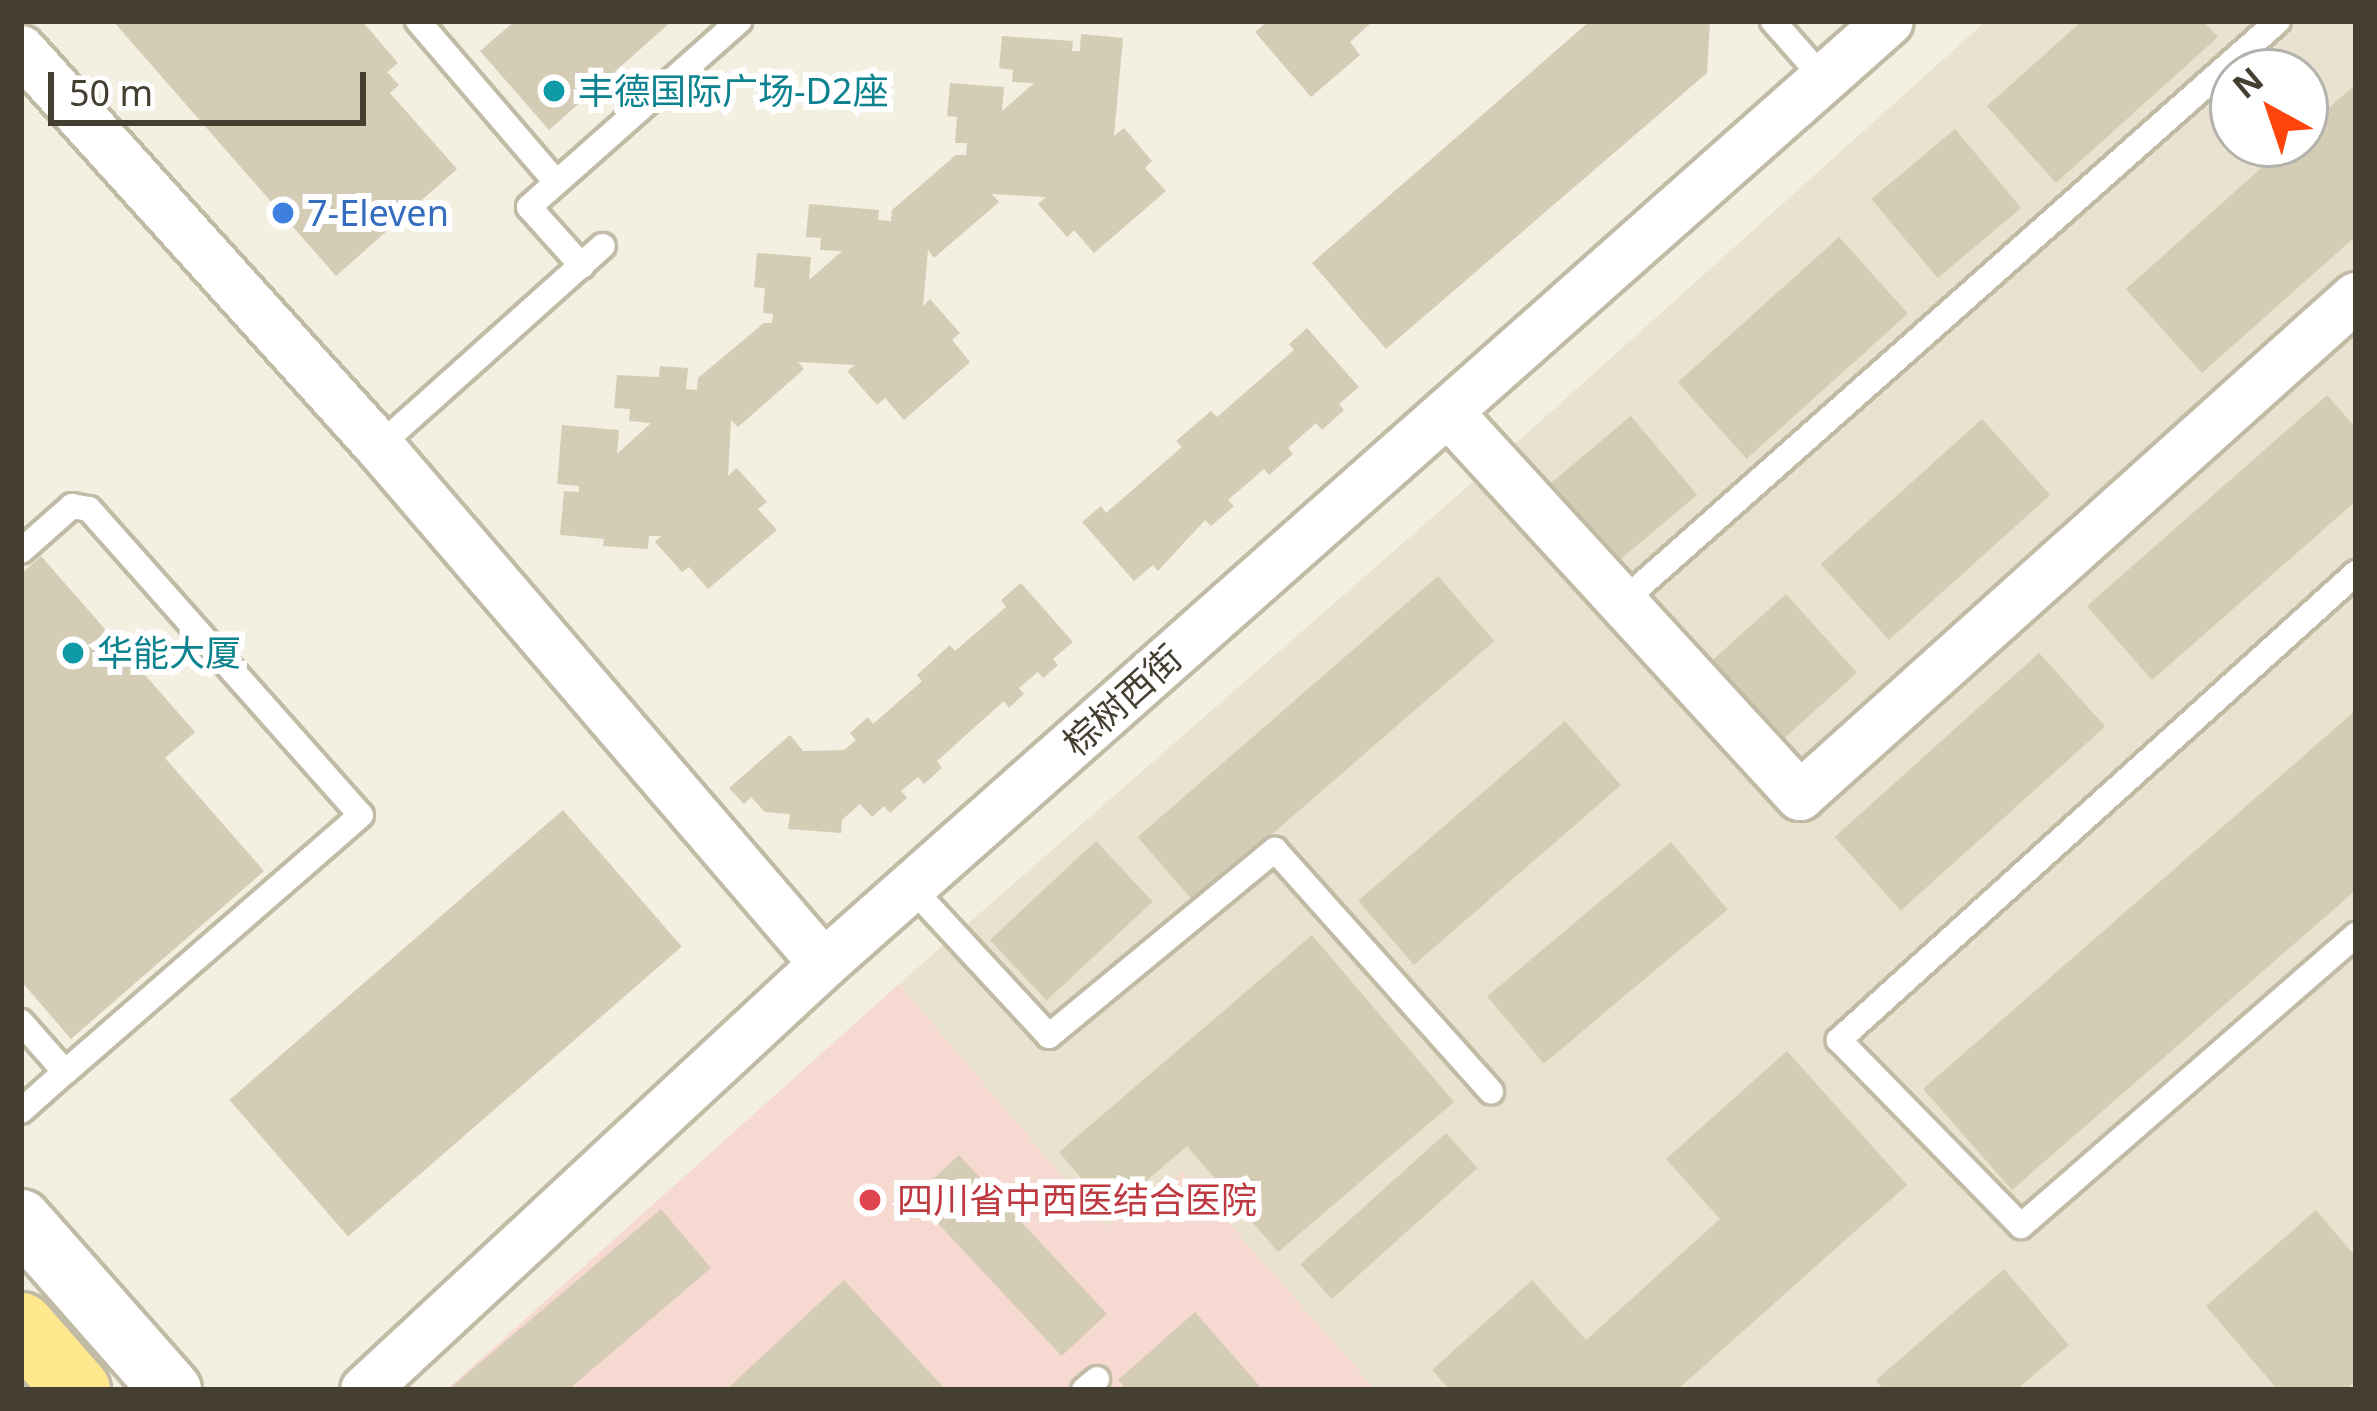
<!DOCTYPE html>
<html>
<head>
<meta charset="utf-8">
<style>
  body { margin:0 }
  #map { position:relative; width:2377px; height:1411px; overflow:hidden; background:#f3efe1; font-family:"Noto Sans","Noto Sans SC",sans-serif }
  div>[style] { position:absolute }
  .residential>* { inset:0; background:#e8e2ce }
  .medical>* { inset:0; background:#f6dad2 }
  .building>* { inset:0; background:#d5ccb5; transform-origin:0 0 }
  .roads { filter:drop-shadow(3px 0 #c1bba6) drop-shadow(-3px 0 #c1bba6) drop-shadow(0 3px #c1bba6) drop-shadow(0 -3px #c1bba6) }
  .service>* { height:24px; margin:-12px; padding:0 12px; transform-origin:12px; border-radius:12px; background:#fff }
  .minor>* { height:48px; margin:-24px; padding:0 24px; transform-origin:24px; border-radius:24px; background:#fff }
  .tertiary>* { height:60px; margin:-30px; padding:0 30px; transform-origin:30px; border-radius:30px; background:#fff }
  .primary>* { height:66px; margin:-33px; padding:0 33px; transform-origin:33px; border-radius:33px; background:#ffe88e }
  .dots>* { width:33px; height:33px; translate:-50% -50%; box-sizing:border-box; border:6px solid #fff; border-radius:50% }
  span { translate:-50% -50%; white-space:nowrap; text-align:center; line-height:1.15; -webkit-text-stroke:12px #fff; paint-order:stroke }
  .culture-label { font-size:36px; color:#0d838f }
  .left { translate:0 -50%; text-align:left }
  .shop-label { font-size:36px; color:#366cbe }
  .street-label { font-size:36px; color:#443f31 }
  .health-label { font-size:36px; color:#be3a42 }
  .frame { position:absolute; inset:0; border:24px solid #443f31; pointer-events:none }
  .north { position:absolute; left:2209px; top:48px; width:120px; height:120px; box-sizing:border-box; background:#fff; border:3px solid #b4b2ad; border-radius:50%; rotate:320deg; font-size:33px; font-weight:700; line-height:48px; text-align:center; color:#443f31 }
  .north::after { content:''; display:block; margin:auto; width:42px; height:54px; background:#ff450c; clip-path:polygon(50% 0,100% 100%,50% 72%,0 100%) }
  .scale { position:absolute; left:48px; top:72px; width:318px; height:54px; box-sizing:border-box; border:6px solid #443f31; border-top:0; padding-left:15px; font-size:36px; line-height:42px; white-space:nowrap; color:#443f31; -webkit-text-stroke:9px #fff; paint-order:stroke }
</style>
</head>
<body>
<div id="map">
  <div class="residential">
    <div style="clip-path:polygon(evenodd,1986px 21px,2356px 21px,2356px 1390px,1376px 1390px,1184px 1173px,1105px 1227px,899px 984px,1483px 473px,1986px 21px,2233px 72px,2305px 72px,2305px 144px,2233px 144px,2233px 72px)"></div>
  </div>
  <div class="medical">
    <div style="clip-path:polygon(899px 984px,1105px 1226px,1184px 1172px,1376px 1390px,446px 1390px)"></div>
  </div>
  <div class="building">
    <div style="clip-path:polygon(113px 21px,362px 21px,398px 63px,387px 72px,399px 85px,390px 93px,457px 169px,336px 276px)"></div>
    <div style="clip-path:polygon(515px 21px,672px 21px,549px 130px,480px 51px)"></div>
    <div style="clip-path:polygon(1268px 21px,1373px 21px,1350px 42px,1360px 55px,1311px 97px,1255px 32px)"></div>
    <div style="clip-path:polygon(1590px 21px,1710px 21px,1707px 73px,1386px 349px,1312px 263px)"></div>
    <div style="clip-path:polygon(2082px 21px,2203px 21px,2218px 37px,2056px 183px,1987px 106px)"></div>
    <div style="clip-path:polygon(1081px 34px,1123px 38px,1114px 136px,1124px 128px,1152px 161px,1145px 168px,1166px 191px,1094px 253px,1074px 230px,1067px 237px,1038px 204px,1046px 197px,992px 194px,999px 202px,934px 258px,928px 250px,923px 306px,930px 299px,960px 333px,952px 340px,970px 362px,904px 420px,885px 398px,877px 405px,847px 371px,855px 365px,798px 362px,804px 369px,738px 427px,731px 420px,728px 476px,737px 468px,767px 502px,758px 509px,777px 530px,708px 589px,689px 567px,682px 572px,655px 542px,661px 536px,649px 536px,648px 549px,603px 546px,604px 539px,560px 535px,564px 491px,579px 492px,579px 486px,557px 484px,562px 425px,619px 430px,617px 454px,651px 423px,629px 421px,630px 409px,614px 408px,617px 375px,659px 377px,660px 366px,688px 368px,686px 389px,697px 390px,698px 378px,764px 323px,772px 323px,773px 314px,763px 313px,765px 288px,754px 287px,757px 253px,811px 257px,809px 280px,842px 251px,820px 250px,821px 238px,806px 237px,809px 204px,879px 210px,878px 220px,891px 221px,892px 210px,956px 155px,966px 155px,967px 143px,955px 143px,957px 117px,947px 116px,950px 83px,1004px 87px,1002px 111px,1034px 83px,1012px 82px,1013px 70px,999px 68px,1002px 36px,1073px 41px,1072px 51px,1080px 51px)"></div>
    <div style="clip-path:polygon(2356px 84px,2356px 236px,2202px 373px,2126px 289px,2288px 144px,2305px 144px,2305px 129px)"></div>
    <div style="left:1955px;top:129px;width:103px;height:109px;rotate:50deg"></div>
    <div style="left:1839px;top:237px;width:103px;height:217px;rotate:48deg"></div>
    <div style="clip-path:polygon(1307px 328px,1359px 387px,1339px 404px,1344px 410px,1322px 430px,1316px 423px,1288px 448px,1293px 454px,1269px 475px,1264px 469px,1228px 500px,1234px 506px,1211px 526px,1205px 520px,1158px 571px,1153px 565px,1134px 581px,1082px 522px,1101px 506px,1106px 513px,1182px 447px,1176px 441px,1211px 411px,1217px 417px,1294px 350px,1289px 344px)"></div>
    <div style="clip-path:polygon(2327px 395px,2356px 428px,2356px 501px,2152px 680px,2087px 606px)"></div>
    <div style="left:1631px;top:416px;width:103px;height:109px;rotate:50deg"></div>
    <div style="left:1982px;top:419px;width:102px;height:217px;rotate:48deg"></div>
    <div style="clip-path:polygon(41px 556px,195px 732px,165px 758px,264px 871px,71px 1039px,21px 981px,21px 574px)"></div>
    <div style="left:1438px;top:576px;width:86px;height:398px;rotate:49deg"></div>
    <div style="clip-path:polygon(1021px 583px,1073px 642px,1053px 659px,1058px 665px,1043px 678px,1038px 672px,1019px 688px,1024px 694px,1009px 708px,1004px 701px,937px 761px,942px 768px,924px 784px,918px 777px,901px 791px,907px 798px,890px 813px,884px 806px,872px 817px,860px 804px,842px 820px,841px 833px,788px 829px,790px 814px,765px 812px,751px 797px,744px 804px,729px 788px,790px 735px,803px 751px,844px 750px,856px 740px,850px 733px,868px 717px,873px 724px,922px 681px,917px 675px,950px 645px,955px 651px,1006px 607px,1001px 600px)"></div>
    <div style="left:1786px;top:594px;width:106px;height:112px;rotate:48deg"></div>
    <div style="left:2039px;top:653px;width:99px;height:275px;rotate:48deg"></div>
    <div style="clip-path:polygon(2356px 710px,2356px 890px,2012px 1190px,1923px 1089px)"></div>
    <div style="left:1565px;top:721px;width:85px;height:274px;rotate:49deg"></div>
    <div style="left:563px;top:810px;width:181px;height:442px;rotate:49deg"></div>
    <div style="left:1096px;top:841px;width:83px;height:145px;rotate:47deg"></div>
    <div style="left:1671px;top:842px;width:88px;height:240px;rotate:50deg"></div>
    <div style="clip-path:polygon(1312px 935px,1454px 1102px,1278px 1252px,1187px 1146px,1110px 1212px,1059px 1152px)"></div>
    <div style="clip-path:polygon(1787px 1051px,1907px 1185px,1677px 1390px,1450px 1390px,1432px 1370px,1532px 1280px,1586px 1340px,1720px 1219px,1666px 1159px)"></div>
    <div style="left:1446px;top:1133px;width:47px;height:196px;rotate:48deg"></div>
    <div style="left:959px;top:1155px;width:217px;height:62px;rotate:47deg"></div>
    <div style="clip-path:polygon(661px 1209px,711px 1268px,568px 1390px,448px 1390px)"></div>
    <div style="clip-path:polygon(2316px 1210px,2356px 1257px,2356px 1380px,2345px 1390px,2278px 1390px,2206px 1306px)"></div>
    <div style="clip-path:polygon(2004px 1269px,2069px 1345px,2016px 1390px,1884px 1390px,1876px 1380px)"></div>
    <div style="clip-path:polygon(844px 1280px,946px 1390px,726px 1390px)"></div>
    <div style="clip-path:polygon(1195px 1312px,1263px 1390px,1127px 1390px,1118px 1380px)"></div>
  </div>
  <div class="roads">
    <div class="service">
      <div style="left:418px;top:21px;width:212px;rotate:49.4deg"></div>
      <div style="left:1773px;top:21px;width:77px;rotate:48.7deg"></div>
      <div style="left:582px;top:266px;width:79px;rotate:-131.9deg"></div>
      <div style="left:529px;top:207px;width:281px;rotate:-41.5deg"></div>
      <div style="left:379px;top:446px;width:300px;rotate:-41.8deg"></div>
      <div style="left:21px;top:551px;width:68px;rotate:-41.4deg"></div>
      <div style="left:72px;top:506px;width:17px;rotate:10deg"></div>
      <div style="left:89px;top:509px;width:409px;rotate:48.4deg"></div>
      <div style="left:361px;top:815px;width:392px;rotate:139deg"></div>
      <div style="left:65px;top:1072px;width:67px;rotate:-131.3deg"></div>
      <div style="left:2356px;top:573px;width:697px;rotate:137.91deg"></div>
      <div style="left:1839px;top:1040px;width:260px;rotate:45.6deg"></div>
      <div style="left:2021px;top:1226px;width:444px;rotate:-41deg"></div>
      <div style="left:1622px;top:602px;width:876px;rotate:-41.53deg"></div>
      <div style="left:911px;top:887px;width:203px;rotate:47.2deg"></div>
      <div style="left:1049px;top:1036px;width:293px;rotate:-39.5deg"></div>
      <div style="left:1275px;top:850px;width:324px;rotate:48.2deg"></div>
      <div style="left:21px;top:1111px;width:59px;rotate:-41.6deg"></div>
      <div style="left:1084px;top:1390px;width:17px;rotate:-40deg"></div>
    </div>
    <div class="minor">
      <div style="left:21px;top:50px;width:534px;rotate:47.89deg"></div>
      <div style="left:379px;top:446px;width:683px;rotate:49.34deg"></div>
      <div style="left:1448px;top:412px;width:521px;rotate:47.49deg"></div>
      <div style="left:1800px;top:796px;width:747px;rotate:-41.91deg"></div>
      <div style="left:365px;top:1390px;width:626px;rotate:-42.86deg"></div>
      <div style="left:824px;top:964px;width:1422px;rotate:-41.52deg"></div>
    </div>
    <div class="tertiary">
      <div style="left:21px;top:1220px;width:227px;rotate:48.6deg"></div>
    </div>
    <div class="primary">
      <div style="left:21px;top:1326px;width:85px;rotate:48.8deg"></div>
    </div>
  </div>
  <div class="dots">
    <div style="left:554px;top:91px;background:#0f9aa8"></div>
    <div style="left:283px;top:213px;background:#3f7fe0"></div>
    <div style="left:73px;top:653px;background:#0f9aa8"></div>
    <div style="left:870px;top:1200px;background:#e0444e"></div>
  </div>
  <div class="culture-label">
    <span class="left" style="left:578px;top:91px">丰德国际广场-D2座</span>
    <span class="left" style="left:97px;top:653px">华能大厦</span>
  </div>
  <div class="shop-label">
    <span class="left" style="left:307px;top:213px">7-Eleven</span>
  </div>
  <div class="street-label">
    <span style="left:1122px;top:700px;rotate:-42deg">棕树西街</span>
  </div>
  <div class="health-label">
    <span class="left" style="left:897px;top:1200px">四川省中西医结合医院</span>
  </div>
  <div class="frame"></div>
  <div class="north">N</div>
  <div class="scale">50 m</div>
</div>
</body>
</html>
